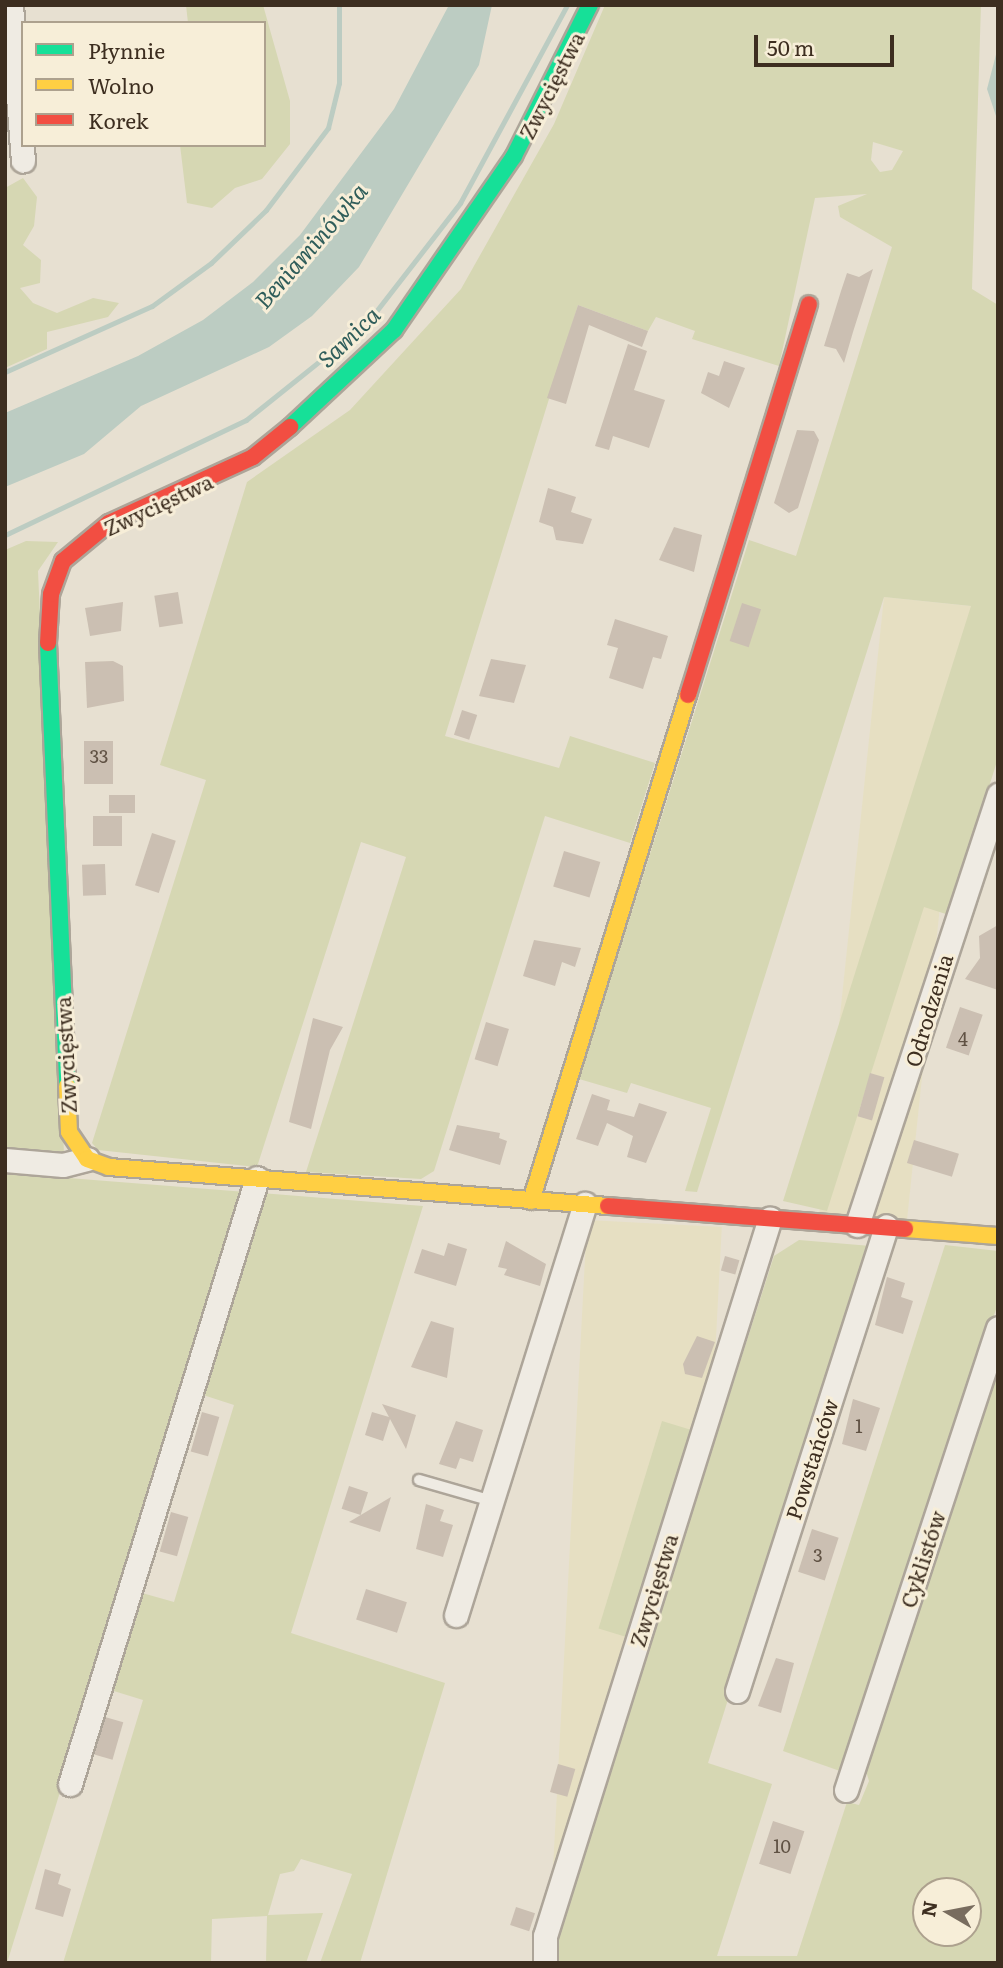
<!DOCTYPE html>
<html>
<head>
<meta charset="utf-8">
<style>
  body { margin:0 }
  #map { position:relative; width:1003px; height:1968px; overflow:hidden; background:#e7e0d1; font-family:Literata,serif }
  div>[style] { position:absolute }
  .farmland>* { inset:0; background:#e6dfc2; transform-origin:0 0 }
  .green>* { inset:0; background:#d6d7b3; transform-origin:0 0 }
  .water>* { inset:0; background:#bcccc2 }
  .stream>* { height:5px; margin:-2.5px; padding:0 2.5px; transform-origin:2.5px; border-radius:2.5px; background:#bcccc2 }
  .building>* { inset:0; background:#cbbfb2; transform-origin:0 0 }
  .roads { filter:drop-shadow(2px 0 #ada599) drop-shadow(-2px 0 #ada599) drop-shadow(0 2px #ada599) drop-shadow(0 -2px #ada599) }
  .lane>* { height:10px; margin:-5px; padding:0 5px; transform-origin:5px; border-radius:5px; background:#efebe3 }
  .street>* { height:23px; margin:-11.5px; padding:0 11.5px; transform-origin:11.5px; border-radius:11.5px; background:#efebe3 }
  .fast>* { height:16px; margin:-8px; padding:0 8px; transform-origin:8px; border-radius:8px; background:#16e098 }
  .slow>* { height:16px; margin:-8px; padding:0 8px; transform-origin:8px; border-radius:8px; background:#ffcf43 }
  .jam>* { height:16px; margin:-8px; padding:0 8px; transform-origin:8px; border-radius:8px; background:#f24e42 }
  span { translate:-50% -50%; white-space:nowrap; text-align:center; line-height:1.15; -webkit-text-stroke:6px #f7eed8; paint-order:stroke }
  .number-label { font-size:18px; color:#605244 }
  .number-label span { -webkit-text-stroke-width:0 }
  .street-label { font-size:21px; color:#3d2e20 }
  .water-label { font-size:23px; color:#2f5d5a; font-style:italic }
  .frame { position:absolute; inset:0; border:7px solid #3d2e20; pointer-events:none }
  .legend { position:absolute; left:21px; top:21px; width:245px; height:126px; box-sizing:border-box; background:#f7eed8; border:2px solid #ada18e; margin:0; padding:9px 12px; list-style:none; font-size:21px; color:#3d2e20 }
  .legend li { display:flex; align-items:center; gap:14px; height:35px }
  .legend b { width:35px; border:2px solid #ada18e }
  .north { position:absolute; left:912px; top:1877px; width:70px; height:70px; box-sizing:border-box; background:#f7eed8; border:2px solid #ada18e; border-radius:50%; rotate:280deg; font-size:19px; font-weight:700; line-height:28px; text-align:center; color:#3d2e20 }
  .north::after { content:''; display:block; margin:auto; width:24px; height:32px; background:#786c5e; clip-path:polygon(50% 0,100% 100%,50% 72%,0 100%) }
  .scale { position:absolute; left:754px; top:35px; width:140px; height:32px; box-sizing:border-box; border:4px solid #3d2e20; border-top:0; padding-left:9px; font-size:21px; line-height:24px; white-space:nowrap; color:#3d2e20; -webkit-text-stroke:5px #f7eed8; paint-order:stroke }
</style>
</head>
<body>
<div id="map">
  <div class="farmland">
    <div style="left:884px;top:597px;width:88px;height:624px;rotate:6deg"></div>
    <div style="left:587px;top:1220px;width:135px;height:777px;rotate:3deg"></div>
  </div>
  <div class="green">
    <div style="clip-path:polygon(186px 5px,263px 5px,290px 101px,290px 144px,262px 179px,235px 188px,212px 208px,187px 203px,180px 145px,264px 145px,264px 23px,188px 23px)"></div>
    <div style="clip-path:polygon(evenodd,605px 5px,981px 5px,972px 289px,998px 305px,998px 758px,949px 915px,924px 907px,827px 1211px,783px 1201px,971px 606px,884px 597px,697px 1192px,685px 1191px,711px 1108px,631px 1083px,627px 1093px,579px 1079px,749px 540px,796px 556px,892px 247px,840px 217px,838px 206px,867px 194px,815px 198px,779px 366px,692px 339px,695px 331px,656px 317px,648px 331px,578px 305px,445px 736px,559px 768px,570px 736px,655px 763px,630px 843px,545px 816px,434px 1171px,421px 1179px,306px 1172px,406px 857px,361px 842px,257px 1167px,98px 1150px,92px 1143px,206px 780px,160px 765px,247px 482px,350px 410px,461px 289px,554px 124px,605px 5px,873px 142px,903px 151px,892px 170px,880px 172px,871px 160px,873px 142px)"></div>
    <div style="clip-path:polygon(23px 178px,37px 197px,34px 226px,23px 245px,41px 260px,40px 283px,20px 288px,33px 303px,57px 313px,93px 298px,119px 303px,108px 317px,47px 332px,47px 349px,5px 368px,5px 188px)"></div>
    <div style="clip-path:polygon(26px 541px,58px 542px,38px 571px,64px 1153px,5px 1149px,5px 550px)"></div>
    <div style="clip-path:polygon(5px 1173px,246px 1192px,7px 1963px,5px 1963px)"></div>
    <div style="clip-path:polygon(261px 1193px,423px 1206px,291px 1633px,445px 1683px,360px 1963px,320px 1963px,352px 1874px,301px 1859px,294px 1871px,280px 1874px,268px 1915px,323px 1913px,306px 1963px,266px 1963px,267px 1916px,212px 1919px,211px 1963px,63px 1963px,143px 1700px,104px 1688px,135px 1591px,174px 1602px,234px 1405px,197px 1393px)"></div>
    <div style="clip-path:polygon(evenodd,799px 1240px,871px 1246px,708px 1763px,772px 1784px,717px 1956px,797px 1956px,847px 1802px,859px 1805px,869px 1781px,866px 1771px,998px 1354px,998px 1963px,557px 1963px,554px 1942px,774px 1256px,799px 1240px,926px 1891px,968px 1891px,968px 1933px,926px 1933px,926px 1891px)"></div>
    <div style="clip-path:polygon(945px 1245px,998px 1251px,998px 1303px,848px 1768px,840px 1771px,783px 1751px)"></div>
    <div style="left:662px;top:1421px;width:30px;height:217px;rotate:17deg"></div>
  </div>
  <div class="water">
    <div style="clip-path:polygon(449px 5px,492px 5px,479px 65px,359px 267px,312px 316px,269px 347px,141px 406px,84px 454px,5px 487px,5px 413px,138px 356px,203px 320px,253px 282px,300px 235px,394px 109px)"></div>
    <div style="clip-path:polygon(998px 47px,998px 122px,987px 89px)"></div>
  </div>
  <div class="stream">
    <div style="left:5px;top:372px;width:161px;rotate:-24.2deg"></div>
    <div style="left:152px;top:306px;width:73px;rotate:-36.1deg"></div>
    <div style="left:211px;top:263px;width:76px;rotate:-43.9deg"></div>
    <div style="left:266px;top:210px;width:103px;rotate:-52.9deg"></div>
    <div style="left:328px;top:128px;width:46px;rotate:-76.3deg"></div>
    <div style="left:339px;top:83px;width:78px;rotate:-90deg"></div>
    <div style="left:5px;top:535px;width:267px;rotate:-25.5deg"></div>
    <div style="left:246px;top:420px;width:155px;rotate:-38.7deg"></div>
    <div style="left:367px;top:323px;width:152px;rotate:-52.2deg"></div>
    <div style="left:460px;top:203px;width:225px;rotate:-61.6deg"></div>
  </div>
  <div class="building">
    <div style="clip-path:polygon(873px 269px,853px 332px,844px 363px,836px 349px,824px 346px,841px 291px,847px 273px,859px 277px)"></div>
    <div style="clip-path:polygon(578px 305px,648px 331px,642px 347px,589px 325px,566px 404px,547px 398px)"></div>
    <div style="clip-path:polygon(628px 344px,647px 351px,634px 390px,665px 400px,649px 448px,613px 436px,609px 450px,595px 446px)"></div>
    <div style="clip-path:polygon(724px 361px,745px 368px,729px 408px,701px 393px,708px 372px,719px 376px)"></div>
    <div style="clip-path:polygon(797px 430px,814px 431px,819px 440px,798px 508px,789px 513px,774px 503px)"></div>
    <div style="clip-path:polygon(548px 488px,576px 497px,571px 512px,592px 519px,583px 544px,556px 540px,553px 527px,539px 522px)"></div>
    <div style="clip-path:polygon(674px 527px,702px 535px,694px 572px,659px 560px)"></div>
    <div style="left:178px;top:592px;width:32px;height:24px;rotate:81deg"></div>
    <div style="clip-path:polygon(123px 602px,121px 631px,90px 636px,85px 608px)"></div>
    <div style="left:742px;top:603px;width:20px;height:40px;rotate:18deg"></div>
    <div style="clip-path:polygon(615px 619px,668px 636px,661px 659px,653px 657px,643px 689px,609px 678px,618px 648px,607px 645px)"></div>
    <div style="clip-path:polygon(491px 659px,526px 665px,514px 703px,479px 696px)"></div>
    <div style="clip-path:polygon(113px 661px,123px 666px,124px 701px,87px 708px,85px 662px)"></div>
    <div style="left:462px;top:710px;width:16px;height:26px;rotate:18deg"></div>
    <div style="left:84px;top:741px;width:29px;height:43px"></div>
    <div style="left:109px;top:795px;width:26px;height:18px"></div>
    <div style="left:93px;top:816px;width:29px;height:30px"></div>
    <div style="left:152px;top:833px;width:25px;height:55px;rotate:18deg"></div>
    <div style="left:564px;top:851px;width:38px;height:37px;rotate:17deg"></div>
    <div style="left:105px;top:864px;width:31px;height:23px;rotate:88deg"></div>
    <div style="clip-path:polygon(998px 925px,998px 990px,965px 979px,980px 958px,979px 936px)"></div>
    <div style="clip-path:polygon(534px 940px,581px 948px,575px 967px,562px 962px,555px 986px,523px 976px)"></div>
    <div style="left:960px;top:1007px;width:24px;height:43px;rotate:19deg"></div>
    <div style="clip-path:polygon(313px 1018px,343px 1027px,330px 1050px,311px 1129px,289px 1122px)"></div>
    <div style="left:486px;top:1022px;width:24px;height:39px;rotate:17deg"></div>
    <div style="left:870px;top:1073px;width:15px;height:45px;rotate:16deg"></div>
    <div style="clip-path:polygon(592px 1094px,610px 1100px,607px 1110px,634px 1117px,639px 1103px,667px 1112px,646px 1163px,627px 1157px,633px 1136px,607px 1123px,598px 1146px,576px 1139px)"></div>
    <div style="clip-path:polygon(457px 1125px,500px 1133px,499px 1138px,507px 1141px,500px 1165px,449px 1150px)"></div>
    <div style="left:914px;top:1140px;width:47px;height:24px;rotate:17deg"></div>
    <div style="clip-path:polygon(506px 1241px,546px 1264px,540px 1286px,504px 1275px,507px 1269px,498px 1267px)"></div>
    <div style="clip-path:polygon(448px 1243px,467px 1249px,456px 1286px,414px 1273px,422px 1249px,444px 1256px)"></div>
    <div style="left:725px;top:1256px;width:15px;height:15px;rotate:16deg"></div>
    <div style="clip-path:polygon(887px 1277px,905px 1283px,901px 1297px,913px 1301px,903px 1334px,875px 1325px)"></div>
    <div style="clip-path:polygon(431px 1321px,454px 1328px,447px 1378px,411px 1367px)"></div>
    <div style="clip-path:polygon(697px 1336px,715px 1342px,702px 1378px,685px 1374px,683px 1364px)"></div>
    <div style="clip-path:polygon(853px 1399px,880px 1408px,866px 1451px,842px 1444px)"></div>
    <div style="clip-path:polygon(382px 1404px,416px 1415px,406px 1449px,390px 1419px,383px 1441px,365px 1435px,372px 1412px,389px 1417px)"></div>
    <div style="left:202px;top:1412px;width:18px;height:41px;rotate:16deg"></div>
    <div style="clip-path:polygon(456px 1421px,483px 1430px,473px 1462px,460px 1458px,456px 1469px,439px 1464px)"></div>
    <div style="left:349px;top:1486px;width:20px;height:24px;rotate:18deg"></div>
    <div style="clip-path:polygon(391px 1497px,380px 1532px,349px 1522px)"></div>
    <div style="clip-path:polygon(426px 1504px,444px 1510px,440px 1521px,453px 1525px,443px 1557px,416px 1549px)"></div>
    <div style="left:171px;top:1512px;width:18px;height:41px;rotate:16deg"></div>
    <div style="left:812px;top:1529px;width:28px;height:45px;rotate:18deg"></div>
    <div style="left:366px;top:1589px;width:43px;height:32px;rotate:18deg"></div>
    <div style="clip-path:polygon(776px 1658px,794px 1663px,781px 1713px,758px 1706px)"></div>
    <div style="left:105px;top:1717px;width:19px;height:39px;rotate:16deg"></div>
    <div style="left:558px;top:1764px;width:18px;height:29px;rotate:16deg"></div>
    <div style="left:773px;top:1821px;width:33px;height:45px;rotate:18deg"></div>
    <div style="clip-path:polygon(45px 1869px,61px 1874px,58px 1884px,71px 1889px,63px 1917px,35px 1909px)"></div>
    <div style="left:516px;top:1907px;width:20px;height:19px;rotate:18deg"></div>
  </div>
  <div class="roads">
    <div class="lane">
      <div style="left:419px;top:1480px;width:76px;rotate:16deg"></div>
    </div>
    <div class="street">
      <div style="left:11px;top:5px;width:156px;rotate:85.6deg"></div>
      <div style="left:5px;top:1160px;width:58px;rotate:4.9deg"></div>
      <div style="left:63px;top:1165px;width:25px;rotate:-14deg"></div>
      <div style="left:857px;top:1225px;width:453px;rotate:-71.8deg"></div>
      <div style="left:456px;top:1615px;width:431px;rotate:-72.6deg"></div>
      <div style="left:737px;top:1691px;width:488px;rotate:-72.2deg"></div>
      <div style="left:70px;top:1784px;width:634px;rotate:-72.85deg"></div>
      <div style="left:846px;top:1790px;width:486px;rotate:-71.8deg"></div>
      <div style="left:545px;top:1963px;width:27px;rotate:-90deg"></div>
      <div style="left:545px;top:1936px;width:752px;rotate:-72.6deg"></div>
    </div>
    <div class="fast">
      <div style="left:290px;top:427px;width:142px;rotate:-43deg"></div>
      <div style="left:394px;top:330px;width:211px;rotate:-55.4deg"></div>
      <div style="left:514px;top:156px;width:169px;rotate:-63.3deg"></div>
      <div style="left:48px;top:643px;width:443px;rotate:87.5deg"></div>
    </div>
    <div class="slow">
      <div style="left:67px;top:1086px;width:46px;rotate:87.5deg"></div>
      <div style="left:69px;top:1132px;width:32px;rotate:56deg"></div>
      <div style="left:87px;top:1159px;width:23px;rotate:20deg"></div>
      <div style="left:109px;top:1167px;width:501px;rotate:4.47deg"></div>
      <div style="left:531px;top:1201px;width:530px;rotate:-72.76deg"></div>
      <div style="left:905px;top:1229px;width:93px;rotate:4.3deg"></div>
    </div>
    <div class="jam">
      <div style="left:48px;top:643px;width:49px;rotate:-86.5deg"></div>
      <div style="left:51px;top:594px;width:35px;rotate:-70deg"></div>
      <div style="left:63px;top:561px;width:60px;rotate:-39.6deg"></div>
      <div style="left:109px;top:523px;width:158px;rotate:-24.6deg"></div>
      <div style="left:253px;top:457px;width:48px;rotate:-39deg"></div>
      <div style="left:688px;top:695px;width:409px;rotate:-72.8deg"></div>
      <div style="left:608px;top:1206px;width:298px;rotate:4.4deg"></div>
    </div>
  </div>
  <div class="number-label">
    <span style="left:99px;top:756px">33</span>
    <span style="left:963px;top:1039px">4</span>
    <span style="left:859px;top:1426px">1</span>
    <span style="left:818px;top:1555px">3</span>
    <span style="left:782px;top:1846px">10</span>
  </div>
  <div class="street-label">
    <span style="left:551px;top:85px;rotate:-63deg">Zwycięstwa</span>
    <span style="left:158px;top:504px;rotate:-25deg">Zwycięstwa</span>
    <span style="left:928px;top:1010px;rotate:-73deg">Odrodzenia</span>
    <span style="left:65px;top:1055px;rotate:-93deg">Zwycięstwa</span>
    <span style="left:811px;top:1459px;rotate:-72deg">Powstańców</span>
    <span style="left:922px;top:1559px;rotate:-72deg">Cyklistów</span>
    <span style="left:653px;top:1590px;rotate:-73deg">Zwycięstwa</span>
  </div>
  <div class="water-label">
    <span style="left:310px;top:245px;rotate:-49deg">Beniaminówka</span>
    <span style="left:348px;top:336px;rotate:-44deg">Samica</span>
  </div>
  <div class="frame"></div>
  <ul class="legend">
  <li><b style="height:9px;background:#16e098"></b>Płynnie</li>
  <li><b style="height:9px;background:#ffcf43"></b>Wolno</li>
  <li><b style="height:9px;background:#f24e42"></b>Korek</li>
  </ul>
  <div class="north">N</div>
  <div class="scale">50 m</div>
</div>
</body>
</html>
